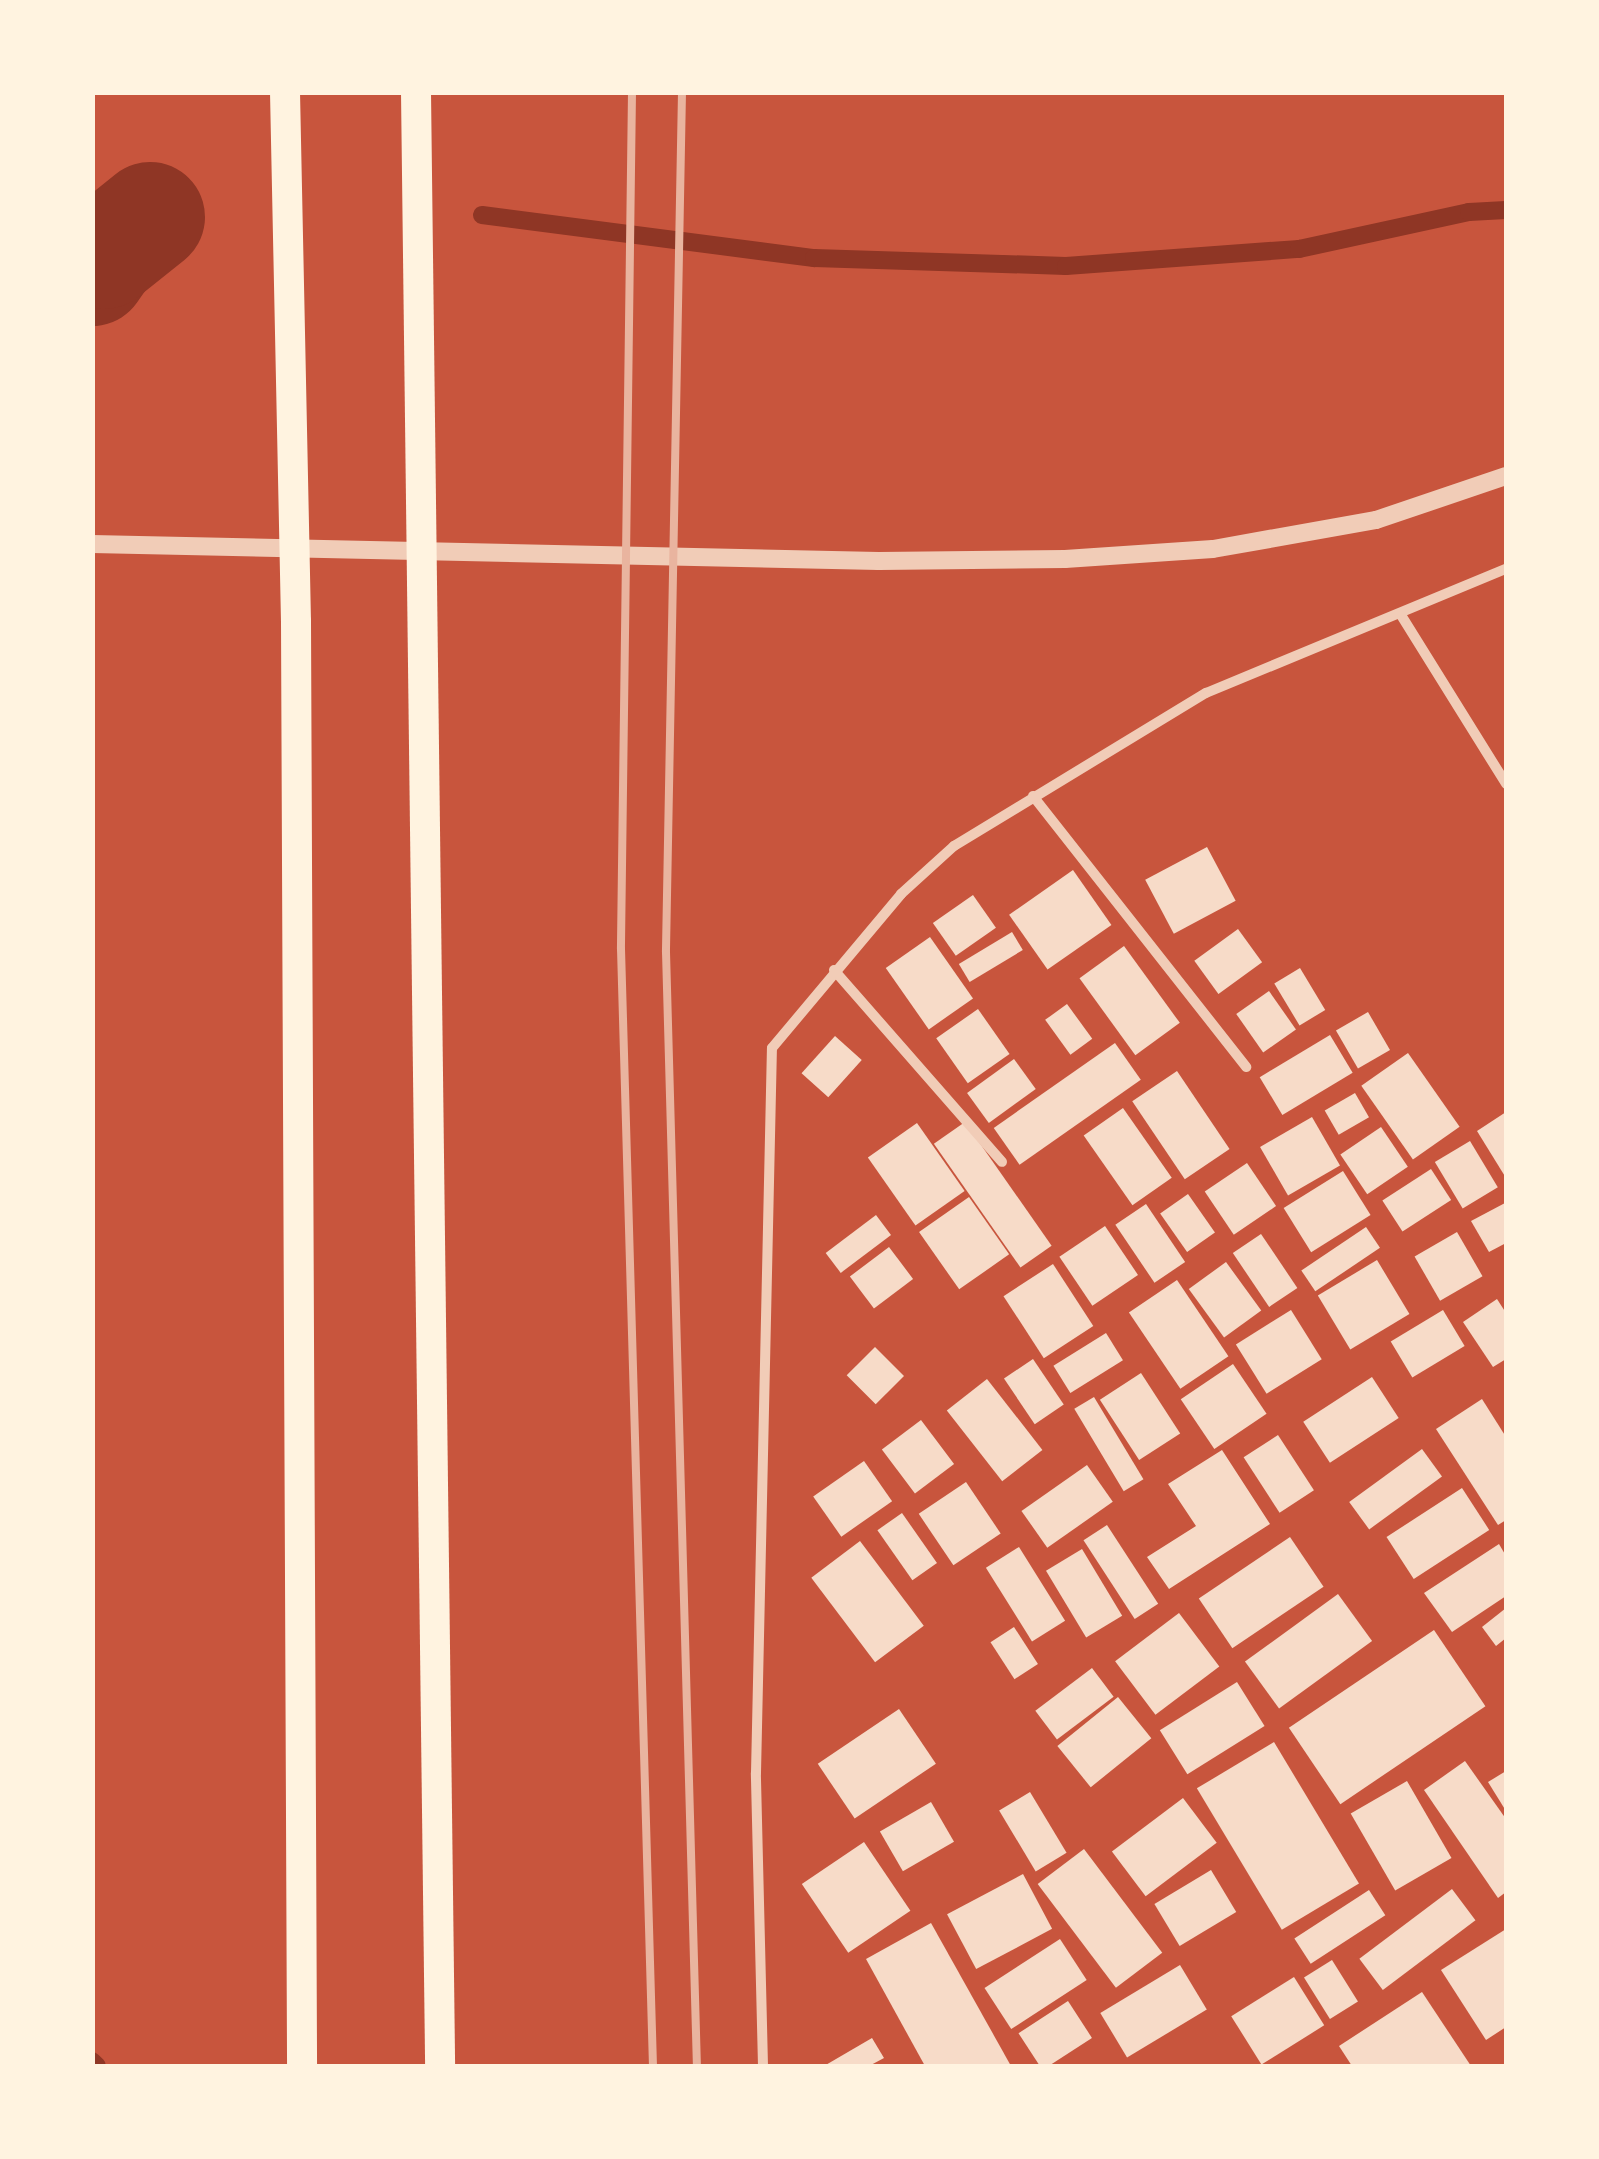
<!DOCTYPE html>
<html>
<head>
<meta charset="utf-8">
<style>
  body { margin:0 }
  #map { position:relative; width:1599px; height:2159px; overflow:hidden; background:#c8553d; font-family:"DejaVu Sans",sans-serif }
  div>[style] { position:absolute }
  .stream>* { height:18px; margin:-9px; padding:0 9px; transform-origin:9px; border-radius:9px; background:#8f3625 }
  .river>* { height:110px; margin:-55px; padding:0 55px; transform-origin:55px; border-radius:55px; background:#8f3625 }
  .building>* { inset:0; background:#f7dbc8; transform-origin:0 0 }
  .minor>* { height:10px; margin:-5px; padding:0 5px; transform-origin:5px; border-radius:5px; background:#f1ccb7 }
  .tertiary>* { height:18px; margin:-9px; padding:0 9px; transform-origin:9px; border-radius:9px; background:#f1ccb7 }
  .motorway>* { height:30px; margin:-15px; padding:0 15px; transform-origin:15px; border-radius:15px; background:#fff3e0 }
  .rail>* { height:8px; margin:-4px; padding:0 4px; transform-origin:4px; border-radius:4px; background:#e9b49f }
  span { translate:-50% -50%; white-space:nowrap; text-align:center; line-height:1.15; -webkit-text-stroke:10px #fff3e0; paint-order:stroke }
  .frame { position:absolute; inset:0; border:95px solid #fff3e0; pointer-events:none }
</style>
</head>
<body>
<div id="map">
  <div class="stream">
    <div style="left:482px;top:215px;width:335px;rotate:7.4deg"></div>
    <div style="left:814px;top:258px;width:252px;rotate:1.8deg"></div>
    <div style="left:1066px;top:266px;width:234px;rotate:-4.2deg"></div>
    <div style="left:1299px;top:249px;width:174px;rotate:-12.3deg"></div>
    <div style="left:1469px;top:212px;width:37px;rotate:-3deg"></div>
    <div style="left:92px;top:2061px;width:7px;rotate:45deg"></div>
  </div>
  <div class="river">
    <div style="left:92px;top:271px;width:21px;rotate:-55deg"></div>
    <div style="left:104px;top:254px;width:59px;rotate:-38.8deg"></div>
  </div>
  <div class="building">
    <div style="left:1207px;top:847px;width:61px;height:70px;rotate:62deg"></div>
    <div style="left:1073px;top:870px;width:67px;height:78px;rotate:55deg"></div>
    <div style="left:973px;top:895px;width:40px;height:49px;rotate:55deg"></div>
    <div style="left:1238px;top:929px;width:41px;height:54px;rotate:54deg"></div>
    <div style="left:1012px;top:932px;width:21px;height:62px;rotate:59deg"></div>
    <div style="left:930px;top:937px;width:75px;height:54px;rotate:55deg"></div>
    <div style="left:1124px;top:946px;width:95px;height:55px;rotate:54deg"></div>
    <div style="left:1300px;top:968px;width:49px;height:30px;rotate:59deg"></div>
    <div style="left:1269px;top:991px;width:47px;height:40px;rotate:55deg"></div>
    <div style="left:1067px;top:1004px;width:43px;height:27px;rotate:54deg"></div>
    <div style="left:978px;top:1009px;width:55px;height:51px;rotate:55deg"></div>
    <div style="left:1368px;top:1012px;width:44px;height:37px;rotate:60deg"></div>
    <div style="left:1330px;top:1035px;width:44px;height:82px;rotate:59deg"></div>
    <div style="left:835px;top:1036px;width:36px;height:50px;rotate:42deg"></div>
    <div style="left:1115px;top:1043px;width:45px;height:148px;rotate:55deg"></div>
    <div style="left:1408px;top:1053px;width:90px;height:57px;rotate:55deg"></div>
    <div style="left:1014px;top:1059px;width:37px;height:58px;rotate:54deg"></div>
    <div style="left:1177px;top:1071px;width:94px;height:54px;rotate:56deg"></div>
    <div style="left:1355px;top:1093px;width:28px;height:35px;rotate:60deg"></div>
    <div style="left:1123px;top:1108px;width:85px;height:48px;rotate:55deg"></div>
    <div style="clip-path:polygon(1506px 1112px,1506px 1178px,1477px 1131px)"></div>
    <div style="left:1312px;top:1117px;width:56px;height:60px;rotate:60deg"></div>
    <div style="left:965px;top:1122px;width:151px;height:38px;rotate:55deg"></div>
    <div style="left:917px;top:1123px;width:83px;height:60px;rotate:55deg"></div>
    <div style="left:1381px;top:1127px;width:48px;height:49px;rotate:56deg"></div>
    <div style="left:1470px;top:1141px;width:54px;height:41px;rotate:59deg"></div>
    <div style="left:1247px;top:1163px;width:52px;height:51px;rotate:56deg"></div>
    <div style="left:1431px;top:1169px;width:37px;height:58px;rotate:57deg"></div>
    <div style="left:1343px;top:1171px;width:52px;height:70px;rotate:58deg"></div>
    <div style="left:1188px;top:1194px;width:47px;height:34px;rotate:55deg"></div>
    <div style="left:969px;top:1197px;width:70px;height:61px;rotate:55deg"></div>
    <div style="clip-path:polygon(1505px 1203px,1506px 1243px,1489px 1252px,1471px 1221px)"></div>
    <div style="left:1146px;top:1204px;width:70px;height:37px;rotate:56deg"></div>
    <div style="left:876px;top:1215px;width:25px;height:63px;rotate:53deg"></div>
    <div style="left:1105px;top:1226px;width:59px;height:55px;rotate:56deg"></div>
    <div style="left:1366px;top:1227px;width:25px;height:78px;rotate:56deg"></div>
    <div style="left:1457px;top:1232px;width:51px;height:49px;rotate:60deg"></div>
    <div style="left:1261px;top:1234px;width:65px;height:34px;rotate:56deg"></div>
    <div style="left:889px;top:1247px;width:40px;height:49px;rotate:53deg"></div>
    <div style="left:1377px;top:1260px;width:63px;height:69px;rotate:59deg"></div>
    <div style="left:1226px;top:1262px;width:60px;height:46px;rotate:54deg"></div>
    <div style="left:1053px;top:1264px;width:74px;height:59px;rotate:57deg"></div>
    <div style="left:1177px;top:1280px;width:92px;height:58px;rotate:56deg"></div>
    <div style="clip-path:polygon(1497px 1299px,1506px 1313px,1506px 1359px,1493px 1367px,1463px 1322px)"></div>
    <div style="left:1291px;top:1310px;width:58px;height:65px;rotate:58deg"></div>
    <div style="left:1443px;top:1310px;width:42px;height:61px;rotate:59deg"></div>
    <div style="left:1106px;top:1333px;width:32px;height:62px;rotate:58deg"></div>
    <div style="left:875px;top:1347px;width:41px;height:40px;rotate:45deg"></div>
    <div style="left:1033px;top:1359px;width:55px;height:35px;rotate:56deg"></div>
    <div style="left:1233px;top:1364px;width:60px;height:63px;rotate:56deg"></div>
    <div style="left:1141px;top:1373px;width:72px;height:49px;rotate:57deg"></div>
    <div style="left:1372px;top:1377px;width:49px;height:82px;rotate:57deg"></div>
    <div style="left:987px;top:1379px;width:90px;height:51px;rotate:52deg"></div>
    <div style="left:1094px;top:1397px;width:96px;height:23px;rotate:59deg"></div>
    <div style="clip-path:polygon(1482px 1399px,1506px 1437px,1506px 1520px,1498px 1525px,1436px 1429px)"></div>
    <div style="left:921px;top:1420px;width:55px;height:49px;rotate:53deg"></div>
    <div style="left:1278px;top:1435px;width:66px;height:41px;rotate:57deg"></div>
    <div style="left:1422px;top:1449px;width:34px;height:90px;rotate:54deg"></div>
    <div style="clip-path:polygon(1222px 1450px,1270px 1524px,1169px 1589px,1147px 1557px,1196px 1526px,1168px 1484px)"></div>
    <div style="left:864px;top:1461px;width:49px;height:62px;rotate:55deg"></div>
    <div style="left:1087px;top:1465px;width:45px;height:80px;rotate:55deg"></div>
    <div style="left:966px;top:1482px;width:62px;height:57px;rotate:56deg"></div>
    <div style="left:1462px;top:1488px;width:50px;height:90px;rotate:57deg"></div>
    <div style="left:902px;top:1513px;width:61px;height:30px;rotate:55deg"></div>
    <div style="left:1107px;top:1525px;width:94px;height:28px;rotate:57deg"></div>
    <div style="left:1290px;top:1537px;width:60px;height:110px;rotate:56deg"></div>
    <div style="left:860px;top:1541px;width:106px;height:61px;rotate:53deg"></div>
    <div style="clip-path:polygon(1499px 1544px,1506px 1556px,1506px 1596px,1452px 1632px,1424px 1593px)"></div>
    <div style="left:1019px;top:1547px;width:87px;height:39px;rotate:58deg"></div>
    <div style="left:1082px;top:1549px;width:78px;height:42px;rotate:59deg"></div>
    <div style="left:1338px;top:1594px;width:58px;height:115px;rotate:54deg"></div>
    <div style="clip-path:polygon(1506px 1608px,1506px 1638px,1496px 1646px,1482px 1627px)"></div>
    <div style="left:1179px;top:1613px;width:67px;height:80px;rotate:53deg"></div>
    <div style="left:1014px;top:1627px;width:44px;height:28px;rotate:57deg"></div>
    <div style="left:1434px;top:1630px;width:92px;height:175px;rotate:56deg"></div>
    <div style="left:1092px;top:1668px;width:36px;height:71px;rotate:53deg"></div>
    <div style="left:1237px;top:1682px;width:52px;height:91px;rotate:58deg"></div>
    <div style="left:1118px;top:1697px;width:53px;height:78px;rotate:51deg"></div>
    <div style="left:899px;top:1709px;width:66px;height:98px;rotate:56deg"></div>
    <div style="left:1274px;top:1742px;width:165px;height:90px;rotate:59deg"></div>
    <div style="clip-path:polygon(1465px 1761px,1506px 1819px,1506px 1892px,1498px 1898px,1424px 1790px)"></div>
    <div style="clip-path:polygon(1506px 1771px,1506px 1811px,1488px 1782px)"></div>
    <div style="left:1407px;top:1781px;width:89px;height:65px;rotate:60deg"></div>
    <div style="left:1030px;top:1792px;width:71px;height:36px;rotate:59deg"></div>
    <div style="left:1183px;top:1798px;width:56px;height:89px;rotate:53deg"></div>
    <div style="left:931px;top:1802px;width:46px;height:59px;rotate:60deg"></div>
    <div style="left:864px;top:1842px;width:83px;height:75px;rotate:56deg"></div>
    <div style="left:1084px;top:1849px;width:130px;height:58px;rotate:53deg"></div>
    <div style="left:1211px;top:1870px;width:49px;height:66px;rotate:59deg"></div>
    <div style="left:1023px;top:1874px;width:62px;height:86px;rotate:62deg"></div>
    <div style="left:1452px;top:1889px;width:39px;height:116px;rotate:53deg"></div>
    <div style="left:1369px;top:1890px;width:30px;height:89px;rotate:57deg"></div>
    <div style="clip-path:polygon(931px 1923px,1011px 2066px,925px 2066px,866px 1959px)"></div>
    <div style="clip-path:polygon(1506px 1929px,1506px 2027px,1486px 2040px,1441px 1970px)"></div>
    <div style="left:1060px;top:1939px;width:49px;height:90px;rotate:57deg"></div>
    <div style="left:1332px;top:1960px;width:49px;height:33px;rotate:58deg"></div>
    <div style="left:1180px;top:1965px;width:52px;height:93px;rotate:59deg"></div>
    <div style="left:1294px;top:1977px;width:57px;height:74px;rotate:58deg"></div>
    <div style="clip-path:polygon(1422px 1992px,1471px 2066px,1352px 2066px,1339px 2046px)"></div>
    <div style="left:1068px;top:2001px;width:44px;height:59px;rotate:57deg"></div>
    <div style="clip-path:polygon(872px 2038px,884px 2058px,869px 2066px,824px 2066px)"></div>
  </div>
  <div class="minor">
    <div style="left:1401px;top:615px;width:199px;rotate:58.1deg"></div>
    <div style="left:1033px;top:796px;width:345px;rotate:51.8deg"></div>
    <div style="left:834px;top:970px;width:255px;rotate:48.8deg"></div>
    <div style="left:763px;top:2066px;width:293px;rotate:-91.4deg"></div>
    <div style="left:756px;top:1773px;width:725px;rotate:-88.74deg"></div>
    <div style="left:772px;top:1048px;width:201px;rotate:-50deg"></div>
    <div style="left:901px;top:894px;width:72px;rotate:-42.2deg"></div>
    <div style="left:954px;top:846px;width:295px;rotate:-31.3deg"></div>
    <div style="left:1206px;top:693px;width:325px;rotate:-22.5deg"></div>
  </div>
  <div class="tertiary">
    <div style="left:92px;top:544px;width:787px;rotate:1.24deg"></div>
    <div style="left:879px;top:561px;width:186px;rotate:-0.6deg"></div>
    <div style="left:1065px;top:559px;width:148px;rotate:-3.9deg"></div>
    <div style="left:1213px;top:549px;width:166px;rotate:-10.1deg"></div>
    <div style="left:1376px;top:520px;width:137px;rotate:-18.7deg"></div>
  </div>
  <div class="motorway">
    <div style="left:285px;top:92px;width:530px;rotate:88.81deg"></div>
    <div style="left:296px;top:622px;width:1444px;rotate:89.76deg"></div>
    <div style="left:416px;top:92px;width:1974px;rotate:89.3deg"></div>
  </div>
  <div class="rail">
    <div style="left:632px;top:92px;width:857px;rotate:90.74deg"></div>
    <div style="left:621px;top:949px;width:1117px;rotate:88.36deg"></div>
    <div style="left:682px;top:92px;width:860px;rotate:91.07deg"></div>
    <div style="left:666px;top:952px;width:1114px;rotate:88.41deg"></div>
  </div>
  <div class="frame"></div>
</div>
</body>
</html>
